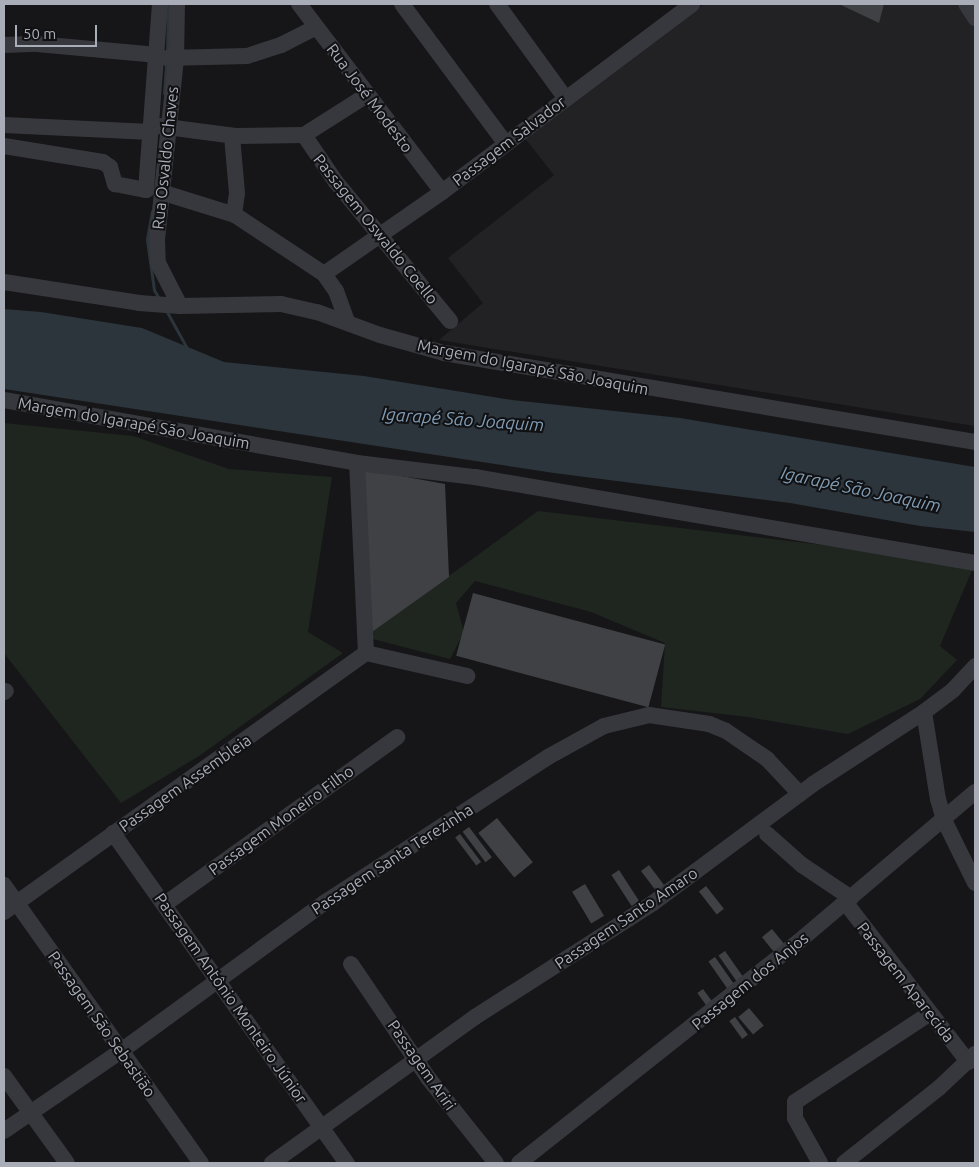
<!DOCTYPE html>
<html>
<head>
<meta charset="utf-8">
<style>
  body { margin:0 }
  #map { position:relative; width:979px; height:1167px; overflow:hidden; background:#161618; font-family:Ubuntu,sans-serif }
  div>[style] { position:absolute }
  .built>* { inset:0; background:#222225 }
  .green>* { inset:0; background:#1e261f }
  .water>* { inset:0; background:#2c353c }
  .stream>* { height:3px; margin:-1.5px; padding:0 1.5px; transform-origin:1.5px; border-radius:1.5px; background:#2c353c }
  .building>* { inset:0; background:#404145; transform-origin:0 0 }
  .minor>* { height:16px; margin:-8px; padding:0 8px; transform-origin:8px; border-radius:8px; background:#37383d }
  span { translate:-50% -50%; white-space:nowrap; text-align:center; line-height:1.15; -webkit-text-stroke:4px #111113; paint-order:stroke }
  .street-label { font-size:16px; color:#a8adb8 }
  .water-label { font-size:18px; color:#7f9bb3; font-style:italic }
  .frame { position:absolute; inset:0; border:5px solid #a8adb8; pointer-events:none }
  .scale { position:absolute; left:15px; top:25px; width:82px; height:22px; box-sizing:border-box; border:2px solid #a8adb8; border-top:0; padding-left:6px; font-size:15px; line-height:18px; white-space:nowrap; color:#a8adb8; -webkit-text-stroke:4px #111113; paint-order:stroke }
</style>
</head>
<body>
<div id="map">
  <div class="built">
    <div style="clip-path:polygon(704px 4px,966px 4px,975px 17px,975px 426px,439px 340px,483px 303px,448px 258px,554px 175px,524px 137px)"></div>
  </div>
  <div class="green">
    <div style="clip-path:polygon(4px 423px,133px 436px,229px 469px,332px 477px,308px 632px,343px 653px,199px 756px,121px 803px,4px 653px)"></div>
    <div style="clip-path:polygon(538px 511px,975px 563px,940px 646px,957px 660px,920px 699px,848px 734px,748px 717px,661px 707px,665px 643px,591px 612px,475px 581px,456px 603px,464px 632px,450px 659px,365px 637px)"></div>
  </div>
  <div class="water">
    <div style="clip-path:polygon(4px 309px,41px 312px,142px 328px,224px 362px,364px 376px,512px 400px,680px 418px,975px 467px,975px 532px,920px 526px,790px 503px,554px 473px,4px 389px)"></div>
  </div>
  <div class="stream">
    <div style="left:167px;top:53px;width:49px;rotate:-88.8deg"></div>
    <div style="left:164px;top:93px;width:31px;rotate:-86deg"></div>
    <div style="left:152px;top:211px;width:29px;rotate:100deg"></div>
    <div style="left:147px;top:240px;width:50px;rotate:82deg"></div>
    <div style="left:154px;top:290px;width:12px;rotate:59deg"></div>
    <div style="left:167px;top:312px;width:43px;rotate:61.1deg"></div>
  </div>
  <div class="building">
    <div style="clip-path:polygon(839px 4px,884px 4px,879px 23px)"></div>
    <div style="clip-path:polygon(363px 469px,445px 484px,449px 577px,372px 632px)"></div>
    <div style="left:473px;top:593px;width:199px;height:65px;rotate:15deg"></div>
    <div style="left:497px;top:818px;width:57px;height:24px;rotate:51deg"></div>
    <div style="left:469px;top:827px;width:38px;height:8px;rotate:53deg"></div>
    <div style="left:460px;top:834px;width:35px;height:6px;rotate:53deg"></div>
    <div style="left:649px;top:865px;width:26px;height:10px;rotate:53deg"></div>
    <div style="left:619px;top:870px;width:37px;height:9px;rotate:57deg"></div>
    <div style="left:585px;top:884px;width:37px;height:15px;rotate:59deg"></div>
    <div style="left:706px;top:886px;width:29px;height:9px;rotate:52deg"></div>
    <div style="left:772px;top:929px;width:22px;height:13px;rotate:51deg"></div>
    <div style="left:725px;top:951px;width:33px;height:8px;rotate:55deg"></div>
    <div style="left:715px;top:957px;width:37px;height:8px;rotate:55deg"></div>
    <div style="left:703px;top:989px;width:19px;height:7px;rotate:54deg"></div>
    <div style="left:749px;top:1008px;width:23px;height:14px;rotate:50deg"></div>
    <div style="left:735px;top:1017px;width:22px;height:7px;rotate:54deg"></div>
  </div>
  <div class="minor">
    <div style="left:177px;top:4px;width:55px;rotate:91deg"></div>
    <div style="left:176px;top:59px;width:182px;rotate:96deg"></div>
    <div style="left:157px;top:240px;width:23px;rotate:88deg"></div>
    <div style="left:158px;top:263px;width:48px;rotate:62.9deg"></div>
    <div style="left:299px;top:4px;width:236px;rotate:52.7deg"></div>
    <div style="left:402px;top:4px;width:174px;rotate:53.4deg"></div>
    <div style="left:497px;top:4px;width:117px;rotate:54deg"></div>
    <div style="left:966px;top:4px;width:17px;rotate:57deg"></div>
    <div style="left:4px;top:45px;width:33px;rotate:-2deg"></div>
    <div style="left:37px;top:44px;width:121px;rotate:5.2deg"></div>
    <div style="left:167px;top:58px;width:80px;rotate:-1.4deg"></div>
    <div style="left:247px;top:56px;width:36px;rotate:-18deg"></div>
    <div style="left:281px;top:45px;width:39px;rotate:-27deg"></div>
    <div style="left:4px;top:125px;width:147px;rotate:2.7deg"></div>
    <div style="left:159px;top:126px;width:77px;rotate:7.5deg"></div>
    <div style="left:235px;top:136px;width:69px;rotate:-0.8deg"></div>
    <div style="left:304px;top:135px;width:75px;rotate:-32.4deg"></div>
    <div style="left:304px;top:135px;width:57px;rotate:55.8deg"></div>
    <div style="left:336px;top:182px;width:180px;rotate:50.6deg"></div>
    <div style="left:232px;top:136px;width:57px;rotate:85deg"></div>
    <div style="left:237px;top:193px;width:22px;rotate:98deg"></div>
    <div style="left:4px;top:146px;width:100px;rotate:9.2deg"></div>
    <div style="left:103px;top:162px;width:9px;rotate:36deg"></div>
    <div style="left:110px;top:167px;width:18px;rotate:74deg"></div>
    <div style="left:115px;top:184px;width:32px;rotate:11deg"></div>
    <div style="left:146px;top:190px;width:187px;rotate:-85.7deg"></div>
    <div style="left:161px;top:192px;width:77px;rotate:17.3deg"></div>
    <div style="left:235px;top:215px;width:107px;rotate:33.5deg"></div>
    <div style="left:324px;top:274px;width:21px;rotate:55deg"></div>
    <div style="left:336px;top:291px;width:33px;rotate:70deg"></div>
    <div style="left:324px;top:274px;width:144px;rotate:-34.8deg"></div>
    <div style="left:442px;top:192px;width:313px;rotate:-36.9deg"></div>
    <div style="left:4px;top:282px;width:137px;rotate:8.8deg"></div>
    <div style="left:139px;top:303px;width:41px;rotate:4.2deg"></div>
    <div style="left:180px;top:306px;width:101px;rotate:-1.1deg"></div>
    <div style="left:281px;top:304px;width:37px;rotate:13deg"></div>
    <div style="left:317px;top:312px;width:67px;rotate:20.1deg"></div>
    <div style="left:380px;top:335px;width:66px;rotate:15.7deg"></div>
    <div style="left:444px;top:353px;width:538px;rotate:9.51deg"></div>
    <div style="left:4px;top:400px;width:359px;rotate:10.1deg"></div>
    <div style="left:357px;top:463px;width:119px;rotate:6.8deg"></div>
    <div style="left:475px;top:477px;width:507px;rotate:9.76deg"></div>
    <div style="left:366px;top:653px;width:104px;rotate:12.8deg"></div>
    <div style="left:4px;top:692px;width:2px;rotate:-27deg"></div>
    <div style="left:924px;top:712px;width:88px;rotate:80.9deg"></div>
    <div style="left:938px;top:799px;width:22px;rotate:74deg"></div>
    <div style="left:944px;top:820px;width:70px;rotate:63.8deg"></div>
    <div style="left:113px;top:833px;width:405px;rotate:54.7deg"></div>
    <div style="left:767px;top:834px;width:47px;rotate:41.5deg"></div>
    <div style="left:802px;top:865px;width:59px;rotate:34deg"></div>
    <div style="left:4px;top:885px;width:341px;rotate:54.7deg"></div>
    <div style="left:845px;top:902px;width:202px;rotate:52.4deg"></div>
    <div style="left:165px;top:904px;width:286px;rotate:-35.7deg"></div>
    <div style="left:4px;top:912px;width:445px;rotate:-35.6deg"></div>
    <div style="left:366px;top:653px;width:190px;rotate:-92.7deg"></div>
    <div style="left:351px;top:964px;width:139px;rotate:55.9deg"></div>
    <div style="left:429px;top:1079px;width:107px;rotate:51.4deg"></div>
    <div style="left:4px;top:1076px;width:107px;rotate:54.1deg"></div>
    <div style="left:4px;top:1131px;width:142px;rotate:-34.4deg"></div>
    <div style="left:121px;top:1051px;width:251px;rotate:-36.1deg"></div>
    <div style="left:324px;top:903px;width:267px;rotate:-33.1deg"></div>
    <div style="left:548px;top:757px;width:64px;rotate:-29deg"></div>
    <div style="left:604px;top:726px;width:46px;rotate:-13.7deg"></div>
    <div style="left:649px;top:715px;width:61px;rotate:8.5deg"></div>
    <div style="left:709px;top:724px;width:18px;rotate:22deg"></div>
    <div style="left:726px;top:731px;width:50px;rotate:34.3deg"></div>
    <div style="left:767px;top:759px;width:48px;rotate:46.7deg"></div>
    <div style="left:272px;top:1163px;width:250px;rotate:-35.7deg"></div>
    <div style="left:475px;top:1017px;width:211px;rotate:-32.6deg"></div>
    <div style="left:653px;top:903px;width:199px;rotate:-36.6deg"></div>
    <div style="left:813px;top:784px;width:132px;rotate:-33deg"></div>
    <div style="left:924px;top:712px;width:36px;rotate:-37deg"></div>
    <div style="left:953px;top:690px;width:33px;rotate:-47deg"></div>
    <div style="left:519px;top:1163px;width:364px;rotate:-38.4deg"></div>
    <div style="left:804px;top:937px;width:224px;rotate:-40.3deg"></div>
    <div style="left:820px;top:1163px;width:51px;rotate:-119.1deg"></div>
    <div style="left:795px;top:1118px;width:16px;rotate:-90deg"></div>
    <div style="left:795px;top:1102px;width:160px;rotate:-33.3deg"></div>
    <div style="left:844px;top:1163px;width:121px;rotate:-38.3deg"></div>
    <div style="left:939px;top:1088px;width:50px;rotate:-43.4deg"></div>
  </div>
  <div class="street-label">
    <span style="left:370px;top:98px;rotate:53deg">Rua José Modesto</span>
    <span style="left:509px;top:141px;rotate:-37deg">Passagem Salvador</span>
    <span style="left:165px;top:158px;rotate:-84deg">Rua Osvaldo Chaves</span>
    <span style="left:376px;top:229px;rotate:51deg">Passagem Oswaldo Coello</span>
    <span style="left:533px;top:367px;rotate:11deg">Margem do Igarapé São Joaquim</span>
    <span style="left:134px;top:423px;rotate:10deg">Margem do Igarapé São Joaquim</span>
    <span style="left:185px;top:783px;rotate:-35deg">Passagem Assembleia</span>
    <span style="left:281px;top:820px;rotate:-36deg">Passagem Moneiro Filho</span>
    <span style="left:392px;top:859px;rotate:-33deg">Passagem Santa Terezinha</span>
    <span style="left:626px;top:918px;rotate:-34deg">Passagem Santo Amaro</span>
    <span style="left:750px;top:981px;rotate:-39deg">Passagem dos Anjos</span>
    <span style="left:906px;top:982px;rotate:52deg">Passagem Aparecida</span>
    <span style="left:231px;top:998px;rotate:55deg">Passagem Antônio Monteiro Júnior</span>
    <span style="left:102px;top:1024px;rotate:55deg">Passagem São Sebastião</span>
    <span style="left:422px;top:1065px;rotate:55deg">Passagem Ariri</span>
  </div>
  <div class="water-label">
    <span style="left:463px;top:419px;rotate:4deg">Igarapé São Joaquim</span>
    <span style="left:861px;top:489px;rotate:12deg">Igarapé São Joaquim</span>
  </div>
  <div class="frame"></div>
  <div class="scale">50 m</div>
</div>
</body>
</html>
